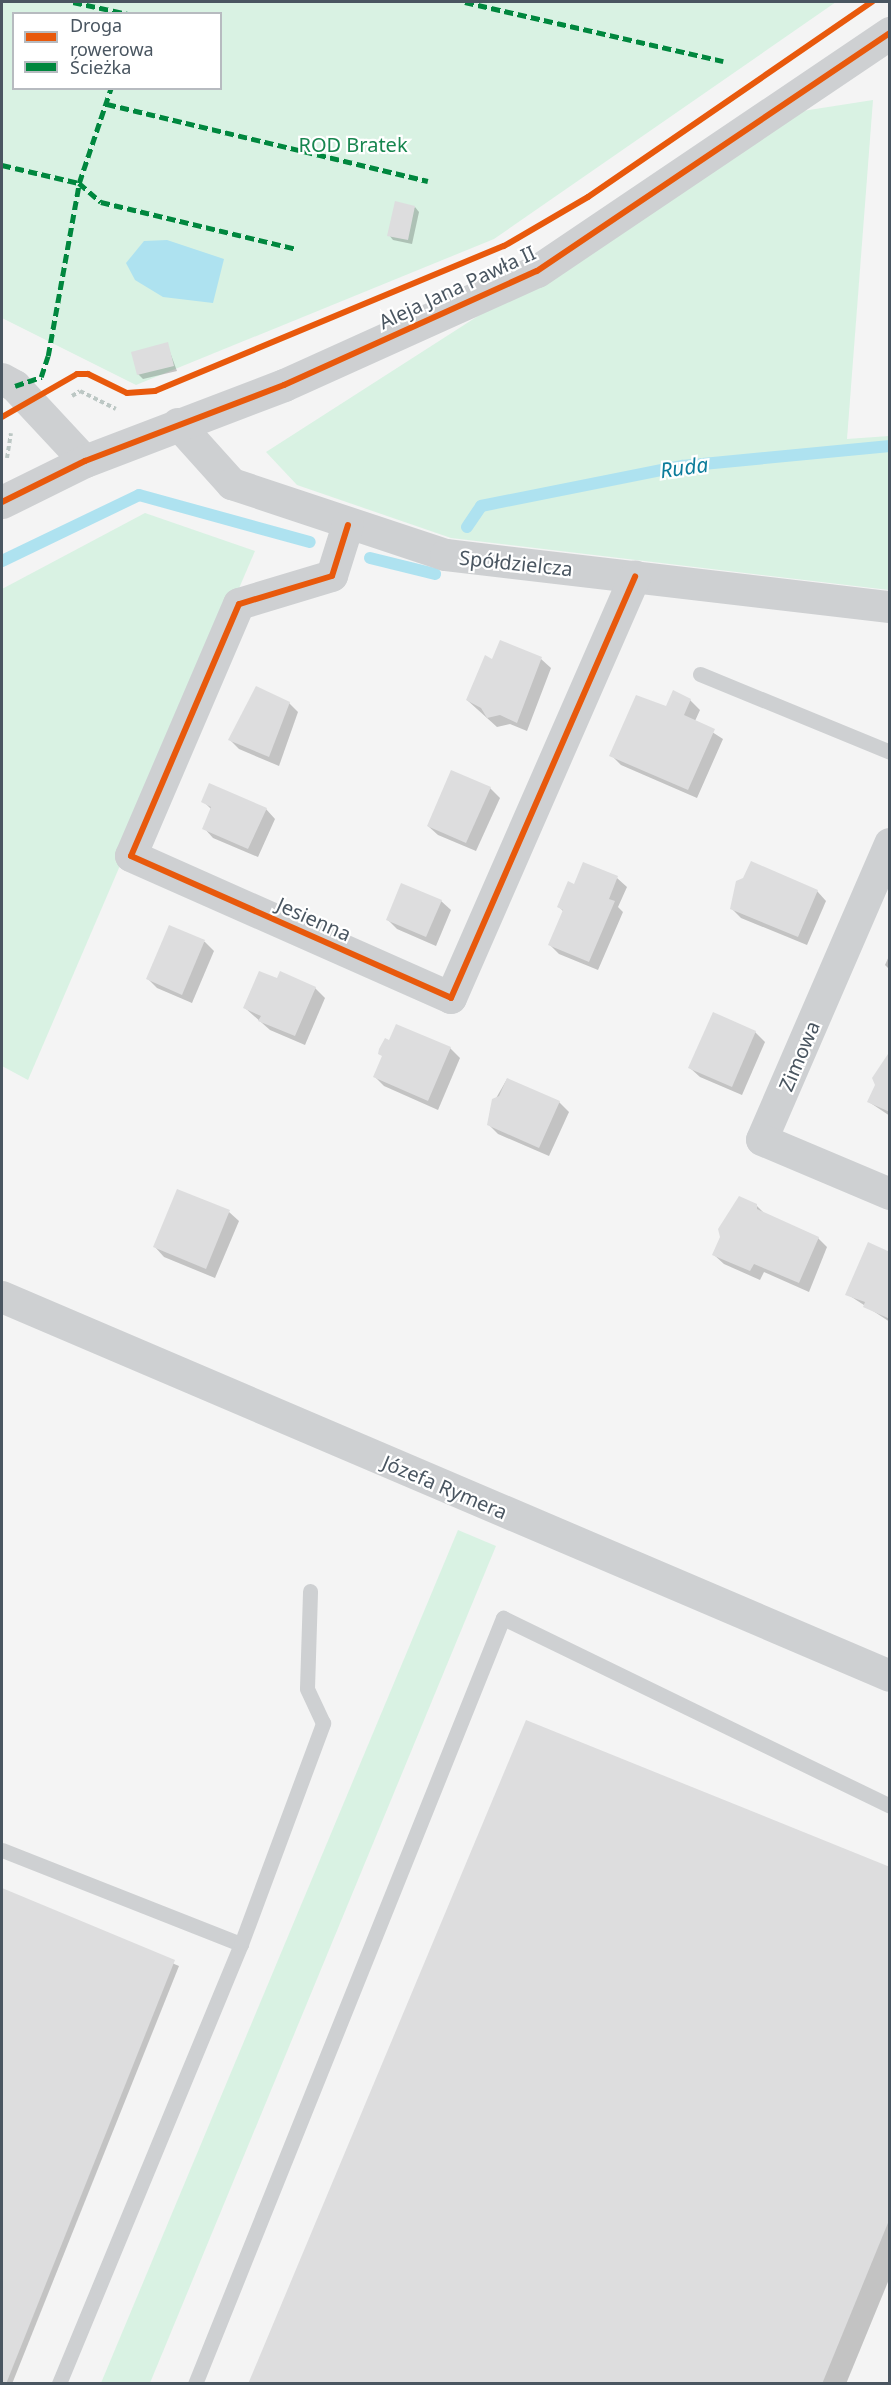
<!DOCTYPE html>
<meta charset="utf-8">
<style>
body{margin:0}
#map{position:relative;width:891px;height:2385px;overflow:hidden;background:#f4f4f4;font-family:"Noto Sans",sans-serif}
div>[style]{position:absolute}
[style*='--x']{left:calc(var(--x)*1px);top:calc(var(--y)*1px);width:calc(var(--w)*1px);rotate:calc(var(--a)*1deg)}
.green>*{inset:0;background:#d9f2e3}
.water>*{inset:0;background:#aee2f0}
.shadow>*{inset:0;background:#0003}
.stream>*{height:12px;margin:-6px;padding:0 6px;transform-origin:6px;border-radius:6px;background:#aee2f0}
.building>*{inset:0;background:#ddddde}
.path>*{height:4px;margin-top:-2px;transform-origin:0;background:repeating-linear-gradient(90deg,#bcc7c4 0 4.5px,transparent 0 7.5px)}
.service>*{height:15px;margin:-7.5px;padding:0 7.5px;transform-origin:7.5px;border-radius:7.5px;background:#ced0d2}
.minor>*{height:32px;margin:-16px;padding:0 16px;transform-origin:16px;border-radius:16px;background:#ced0d2}
.tertiary>*{height:33px;margin:-16.5px;padding:0 16.5px;transform-origin:16.5px;border-radius:16.5px;background:#ced0d2}
.quiet>*{height:4.5px;margin-top:-2.25px;transform-origin:0;background:repeating-linear-gradient(90deg,#00873e 0 9px,transparent 0 13.5px)}
.cycleway>*{height:6px;margin:-3px;padding:0 3px;transform-origin:3px;border-radius:3px;background:#e8590c}
span{translate:-50% -50%;white-space:nowrap;text-align:center;line-height:1.15;-webkit-text-stroke:4.5px #fff;paint-order:stroke}
.park-label{font-size:20px;color:#17864f}
.street-label{font-size:20px;color:#4a5661}
.water-label{font-size:21px;color:#0c7c9b;font-style:italic}
.frame{position:absolute;inset:0;border:3px solid #4a5661;pointer-events:none}
.legend{position:absolute;left:12px;top:12px;width:210px;height:78px;box-sizing:border-box;background:#fff;border:2px solid #b7bbc0;margin:0;padding:8px 10px;list-style:none;font-size:18px;color:#4a5661}
.legend li{display:flex;align-items:center;gap:12px;height:30px}
.legend b{width:30px;border:2px solid #b7bbc0}
</style>
<div id="map">
<div class="green">
<div style="clip-path:polygon(evenodd,2px 2px,836px 2px,494px 239px,136px 385px,2px 318px,2px 2px,14px 14px,220px 14px,220px 88px,14px 88px,14px 14px)"></div>
<div style="clip-path:polygon(873px 100px,847px 439px,889px 436px,889px 590px,451px 538px,297px 485px,266px 452px,796px 112px)"></div>
<div style="clip-path:polygon(145px 513px,255px 551px,28px 1080px,2px 1066px,2px 589px)"></div>
<div style="clip-path:polygon(458px 1530px,496px 1546px,150px 2383px,101px 2383px)"></div>
</div>
<div class="water">
<div style="clip-path:polygon(167px 240px,224px 259px,213px 303px,163px 297px,135px 280px,126px 263px,144px 241px)"></div>
</div>
<div class="shadow">
<div style="clip-path:polygon(415px 207px,419px 212px,412px 244px,393px 240px,389px 235px)"></div>
<div style="clip-path:polygon(167px 344px,177px 371px,143px 379px,138px 374px)"></div>
<div style="clip-path:polygon(541px 659px,551px 668px,527px 731px,510px 724px,497px 727px,467px 700px,493px 661px)"></div>
<div style="clip-path:polygon(690px 700px,700px 710px,695px 721px,723px 739px,697px 798px,621px 765px,611px 755px,666px 708px)"></div>
<div style="clip-path:polygon(289px 703px,298px 712px,279px 766px,239px 749px,230px 740px)"></div>
<div style="clip-path:polygon(490px 788px,500px 798px,476px 851px,438px 835px,428px 826px)"></div>
<div style="clip-path:polygon(203px 801px,266px 809px,275px 819px,258px 857px,213px 838px,204px 828px,212px 810px)"></div>
<div style="clip-path:polygon(584px 864px,617px 878px,627px 887px,618px 907px,623px 912px,598px 970px,559px 954px,550px 945px,564px 912px,559px 907px,575px 886px)"></div>
<div style="clip-path:polygon(817px 891px,826px 901px,807px 945px,741px 918px,732px 909px)"></div>
<div style="clip-path:polygon(441px 901px,451px 910px,436px 946px,397px 929px,387px 919px)"></div>
<div style="clip-path:polygon(170px 927px,205px 942px,214px 951px,192px 1003px,157px 988px,148px 979px)"></div>
<div style="clip-path:polygon(890px 954px,890px 970px,885px 965px)"></div>
<div style="clip-path:polygon(278px 980px,315px 988px,325px 998px,305px 1045px,270px 1030px,245px 1008px)"></div>
<div style="clip-path:polygon(755px 1032px,765px 1042px,742px 1095px,700px 1077px,690px 1068px)"></div>
<div style="clip-path:polygon(450px 1048px,460px 1058px,438px 1110px,384px 1086px,375px 1077px)"></div>
<div style="clip-path:polygon(890px 1054px,890px 1116px,869px 1102px)"></div>
<div style="clip-path:polygon(507px 1079px,559px 1102px,569px 1112px,549px 1156px,498px 1134px,488px 1124px,491px 1107px)"></div>
<div style="clip-path:polygon(756px 1205px,765px 1214px,818px 1238px,827px 1247px,809px 1292px,764px 1272px,760px 1280px,724px 1264px,714px 1255px)"></div>
<div style="clip-path:polygon(229px 1212px,239px 1221px,215px 1278px,164px 1257px,155px 1247px)"></div>
<div style="clip-path:polygon(890px 1253px,890px 1322px,847px 1294px)"></div>
<div style="clip-path:polygon(890px 1868px,890px 2277px,846px 2384px,250px 2384px)"></div>
<div style="clip-path:polygon(2px 1890px,179px 1966px,12px 2384px,2px 2384px)"></div>
</div>
<div class="stream">
<div style="--x:467;--y:527;--w:25;--a:-56"></div>
<div style="--x:481;--y:506;--w:205;--a:-11.3"></div>
<div style="--x:682;--y:466;--w:209;--a:-5.5"></div>
<div style="--x:370;--y:558;--w:67;--a:13.8"></div>
<div style="--x:2;--y:561;--w:152;--a:-25.7"></div>
<div style="--x:139;--y:495;--w:177;--a:15.4"></div>
</div>
<div class="building">
<div style="clip-path:polygon(395px 201px,415px 206px,408px 240px,387px 236px)"></div>
<div style="clip-path:polygon(168px 342px,174px 366px,137px 375px,131px 352px)"></div>
<div style="clip-path:polygon(500px 640px,542px 657px,517px 723px,500px 715px,487px 718px,481px 708px,466px 700px,485px 655px,492px 659px)"></div>
<div style="clip-path:polygon(256px 686px,290px 702px,269px 757px,228px 740px)"></div>
<div style="clip-path:polygon(673px 690px,691px 699px,684px 715px,715px 729px,688px 790px,609px 756px,636px 695px,666px 706px)"></div>
<div style="clip-path:polygon(451px 770px,491px 787px,466px 843px,427px 826px)"></div>
<div style="clip-path:polygon(209px 783px,267px 808px,248px 849px,202px 829px,211px 807px,201px 802px)"></div>
<div style="clip-path:polygon(751px 861px,818px 890px,798px 937px,730px 909px,736px 881px,743px 878px)"></div>
<div style="clip-path:polygon(583px 862px,618px 876px,609px 899px,615px 901px,589px 962px,548px 945px,563px 910px,557px 907px,568px 881px,574px 884px)"></div>
<div style="clip-path:polygon(401px 883px,442px 900px,426px 937px,386px 920px)"></div>
<div style="clip-path:polygon(169px 925px,205px 940px,182px 995px,146px 979px)"></div>
<div style="clip-path:polygon(259px 971px,277px 978px,280px 971px,316px 987px,295px 1036px,258px 1021px,261px 1016px,243px 1008px)"></div>
<div style="clip-path:polygon(713px 1012px,756px 1031px,732px 1087px,688px 1068px)"></div>
<div style="clip-path:polygon(396px 1024px,451px 1047px,428px 1101px,373px 1077px,382px 1056px,378px 1054px,379px 1049px,385px 1038px,389px 1040px)"></div>
<div style="clip-path:polygon(890px 1051px,890px 1112px,867px 1102px,875px 1085px,872px 1078px)"></div>
<div style="clip-path:polygon(507px 1078px,560px 1101px,539px 1148px,487px 1125px,492px 1099px,499px 1096px)"></div>
<div style="clip-path:polygon(177px 1189px,230px 1210px,206px 1269px,153px 1247px)"></div>
<div style="clip-path:polygon(739px 1196px,757px 1204px,757px 1209px,819px 1237px,799px 1283px,754px 1264px,750px 1271px,712px 1255px,720px 1237px,718px 1229px)"></div>
<div style="clip-path:polygon(868px 1242px,890px 1252px,890px 1319px,863px 1307px,865px 1302px,845px 1295px)"></div>
<div style="clip-path:polygon(526px 1720px,890px 1867px,890px 2218px,822px 2384px,248px 2384px)"></div>
<div style="clip-path:polygon(2px 1888px,175px 1960px,6px 2384px,2px 2384px)"></div>
</div>
<div class="path">
<div style="--x:72;--y:396;--w:9;--a:-32"></div>
<div style="--x:80;--y:391;--w:40;--a:26.6"></div>
<div style="--x:7;--y:458;--w:25;--a:-81"></div>
</div>
<div class="service">
<div style="--x:700;--y:674;--w:205;--a:22.3"></div>
<div style="--x:2;--y:1850;--w:257;--a:21.5"></div>
<div style="--x:241;--y:1944;--w:476;--a:112.5"></div>
<div style="--x:241;--y:1944;--w:236;--a:-69.6"></div>
<div style="--x:323;--y:1723;--w:38;--a:-115"></div>
<div style="--x:307;--y:1688;--w:97;--a:-88.2"></div>
<div style="--x:195;--y:2384;--w:826;--a:-68.1"></div>
<div style="--x:503;--y:1618;--w:430;--a:25.9"></div>
</div>
<div class="minor">
<div style="--x:2;--y:379;--w:15;--a:28"></div>
<div style="--x:15;--y:386;--w:103;--a:47"></div>
<div style="--x:178;--y:424;--w:81;--a:48"></div>
<div style="--x:232;--y:484;--w:225;--a:18.4"></div>
<div style="--x:446;--y:555;--w:447;--a:6.7"></div>
<div style="--x:348;--y:525;--w:53;--a:107.4"></div>
<div style="--x:332;--y:576;--w:97;--a:163.2"></div>
<div style="--x:239;--y:604;--w:274;--a:113.2"></div>
<div style="--x:131;--y:856;--w:350;--a:23.9"></div>
<div style="--x:451;--y:998;--w:460;--a:-66.4"></div>
<div style="--x:890;--y:844;--w:322;--a:113.4"></div>
<div style="--x:762;--y:1140;--w:139;--a:22.9"></div>
<div style="--x:2;--y:1297;--w:965;--a:23.11"></div>
</div>
<div class="tertiary">
<div style="--x:2;--y:502;--w:93;--a:-26.3"></div>
<div style="--x:85;--y:461;--w:213;--a:-20.9"></div>
<div style="--x:284;--y:385;--w:277;--a:-24.3"></div>
<div style="--x:537;--y:271;--w:426;--a:-34"></div>
</div>
<div class="quiet">
<div style="--x:73;--y:2;--w:56;--a:12.3"></div>
<div style="--x:465;--y:2;--w:265;--a:12.9"></div>
<div style="--x:107;--y:104;--w:330;--a:13.5"></div>
<div style="--x:2;--y:165;--w:79;--a:13.2"></div>
<div style="--x:79;--y:183;--w:29;--a:41"></div>
<div style="--x:101;--y:202;--w:202;--a:13.5"></div>
<div style="--x:15;--y:386;--w:28;--a:-19"></div>
<div style="--x:41;--y:377;--w:22;--a:-72"></div>
<div style="--x:48;--y:356;--w:176;--a:-79.8"></div>
<div style="--x:79;--y:183;--w:100;--a:-71.4"></div>
</div>
<div class="cycleway">
<div style="--x:2;--y:417;--w:86;--a:-29.8"></div>
<div style="--x:77;--y:374;--w:11;--a:0"></div>
<div style="--x:88;--y:374;--w:43;--a:26"></div>
<div style="--x:127;--y:393;--w:28;--a:-4"></div>
<div style="--x:155;--y:391;--w:378;--a:-22.6"></div>
<div style="--x:504;--y:246;--w:97;--a:-30.3"></div>
<div style="--x:588;--y:197;--w:345;--a:-34.5"></div>
<div style="--x:2;--y:502;--w:93;--a:-26.3"></div>
<div style="--x:85;--y:461;--w:213;--a:-20.9"></div>
<div style="--x:284;--y:385;--w:277;--a:-24.3"></div>
<div style="--x:537;--y:271;--w:426;--a:-34"></div>
<div style="--x:348;--y:525;--w:53;--a:107.4"></div>
<div style="--x:332;--y:576;--w:97;--a:163.2"></div>
<div style="--x:239;--y:604;--w:274;--a:113.2"></div>
<div style="--x:131;--y:856;--w:350;--a:23.9"></div>
<div style="--x:451;--y:998;--w:460;--a:-66.4"></div>
</div>
<div class="park-label">
<span style="left:353px;top:144px">ROD Bratek</span>
</div>
<div class="street-label">
<span style="left:457px;top:287px;rotate:-25deg">Aleja Jana Pawła II</span>
<span style="left:516px;top:563px;rotate:6deg">Spółdzielcza</span>
<span style="left:314px;top:919px;rotate:24deg">Jesienna</span>
<span style="left:799px;top:1056px;rotate:-67deg">Zimowa</span>
<span style="left:445px;top:1487px;rotate:23deg">Józefa Rymera</span>
</div>
<div class="water-label">
<span style="left:684px;top:467px;rotate:-8deg">Ruda</span>
</div>
<div class="frame"></div>
<ul class="legend">
<li><b style="height:8px;background:#e8590c"></b>Droga rowerowa</li>
<li><b style="height:8px;background:#00873e"></b>Ścieżka</li>
</ul>
</div>
